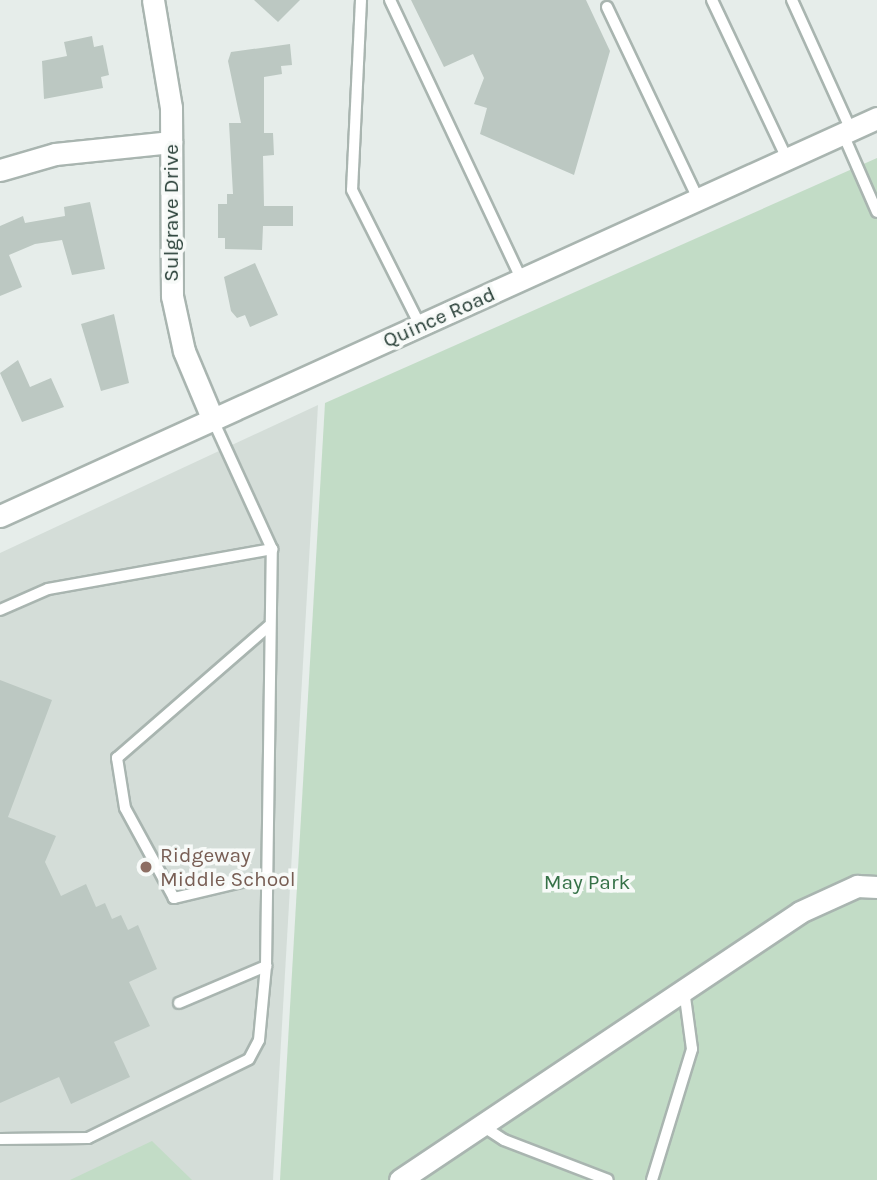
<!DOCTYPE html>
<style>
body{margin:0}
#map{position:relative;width:877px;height:1180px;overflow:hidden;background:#e6edea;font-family:Karla,sans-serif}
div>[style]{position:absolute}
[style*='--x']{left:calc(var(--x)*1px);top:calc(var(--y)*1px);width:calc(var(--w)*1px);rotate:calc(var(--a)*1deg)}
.built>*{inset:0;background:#d4ddd8}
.green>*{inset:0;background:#c2dcc6}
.building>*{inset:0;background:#bcc8c2}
.roads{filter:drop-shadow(2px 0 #a9b5b0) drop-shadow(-2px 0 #a9b5b0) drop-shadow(0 2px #a9b5b0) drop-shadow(0 -2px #a9b5b0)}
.lane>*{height:10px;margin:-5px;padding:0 5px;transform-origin:5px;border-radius:5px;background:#fff}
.street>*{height:21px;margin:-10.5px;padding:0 10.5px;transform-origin:10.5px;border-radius:10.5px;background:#fff}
.secondary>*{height:21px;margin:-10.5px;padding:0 10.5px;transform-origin:10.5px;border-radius:10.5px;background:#fff}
.dots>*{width:19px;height:19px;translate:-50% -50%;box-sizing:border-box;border:4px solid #f7faf8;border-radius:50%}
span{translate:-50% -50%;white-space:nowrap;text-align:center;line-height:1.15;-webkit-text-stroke:7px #f7faf8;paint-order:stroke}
.street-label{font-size:21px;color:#273e36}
.education-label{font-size:21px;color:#785e54}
.left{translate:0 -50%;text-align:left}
.park-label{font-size:21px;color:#357147}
</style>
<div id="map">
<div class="built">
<div style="clip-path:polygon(318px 405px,273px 1180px,0 1180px,0 553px)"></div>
</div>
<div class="green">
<div style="clip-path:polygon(877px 158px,877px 1180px,280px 1180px,325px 403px)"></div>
<div style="clip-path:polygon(152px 1141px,192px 1180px,70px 1180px)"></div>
</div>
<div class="building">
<div style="clip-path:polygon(254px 0,300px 0,278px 22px)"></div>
<div style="clip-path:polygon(411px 0,586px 0,610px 51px,574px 175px,480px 134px,487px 108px,474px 104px,484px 78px,473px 54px,444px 67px)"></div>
<div style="clip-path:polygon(92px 36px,94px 47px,103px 45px,109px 75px,101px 77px,103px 88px,44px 99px,42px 61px,67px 56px,64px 42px)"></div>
<div style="clip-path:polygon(290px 44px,292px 65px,281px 66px,282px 74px,264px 77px,264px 133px,273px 133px,274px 155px,263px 156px,264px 206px,293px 206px,293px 226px,263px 226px,262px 250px,225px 249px,225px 238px,218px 238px,218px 204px,227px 204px,227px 194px,233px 194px,229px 123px,241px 123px,228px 61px,231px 52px)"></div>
<div style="clip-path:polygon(90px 202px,105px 269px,72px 275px,62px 240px,35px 244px,9px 255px,22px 287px,0 296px,0 226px,23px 216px,25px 223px,65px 216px,64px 207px)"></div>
<div style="clip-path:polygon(255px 263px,278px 315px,250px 327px,245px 315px,237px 318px,231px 311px,224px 277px)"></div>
<div style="clip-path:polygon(114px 314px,129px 383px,101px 391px,81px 324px)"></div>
<div style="clip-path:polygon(18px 360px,30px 387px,51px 378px,64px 407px,22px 422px,0 373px)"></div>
<div style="clip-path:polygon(0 680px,52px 700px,8px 817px,56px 836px,45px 862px,61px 896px,86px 884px,96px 907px,105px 903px,112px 919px,121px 915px,128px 930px,138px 925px,157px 969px,129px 982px,150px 1026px,114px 1042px,130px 1077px,71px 1104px,59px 1077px,0 1103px)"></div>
</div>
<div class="roads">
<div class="lane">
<div style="--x:361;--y:0;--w:190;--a:92.7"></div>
<div style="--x:352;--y:190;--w:151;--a:63.3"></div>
<div style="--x:390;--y:0;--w:308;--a:64.8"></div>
<div style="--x:712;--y:0;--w:176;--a:64.7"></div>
<div style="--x:792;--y:0;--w:143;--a:65.6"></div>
<div style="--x:607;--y:7;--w:212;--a:64.6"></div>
<div style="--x:843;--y:134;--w:85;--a:66.4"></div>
<div style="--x:0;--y:610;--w:52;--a:-23.6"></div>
<div style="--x:48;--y:589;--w:228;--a:-10.1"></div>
<div style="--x:267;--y:876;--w:96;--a:166.7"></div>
<div style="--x:174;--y:898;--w:102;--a:-118.6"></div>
<div style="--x:125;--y:808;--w:51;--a:-99.1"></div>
<div style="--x:117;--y:758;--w:201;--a:-41"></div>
<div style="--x:179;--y:1003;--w:95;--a:-23"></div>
<div style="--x:481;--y:1125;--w:27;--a:33"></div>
<div style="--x:504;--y:1140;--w:111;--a:21"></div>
<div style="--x:0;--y:1139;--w:88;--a:-0.7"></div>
<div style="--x:88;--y:1138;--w:179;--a:-26.1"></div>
<div style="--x:249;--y:1059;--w:21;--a:-62"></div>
<div style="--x:259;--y:1040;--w:74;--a:-84.6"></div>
<div style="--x:266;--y:966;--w:417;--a:-89.2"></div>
<div style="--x:272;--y:549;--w:142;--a:-114.6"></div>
<div style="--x:652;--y:1180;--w:137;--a:-73"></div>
<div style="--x:692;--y:1049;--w:60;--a:-97.7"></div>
</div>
<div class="street">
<div style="--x:153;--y:0;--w:109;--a:80.5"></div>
<div style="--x:171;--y:107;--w:189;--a:89.7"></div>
<div style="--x:172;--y:296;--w:56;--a:77.7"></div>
<div style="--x:184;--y:351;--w:75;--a:67.2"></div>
<div style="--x:0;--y:170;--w:57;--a:-16.2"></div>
<div style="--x:55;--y:154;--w:117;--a:-5.9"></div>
<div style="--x:400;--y:1180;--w:481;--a:-33.8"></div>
<div style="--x:800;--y:912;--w:63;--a:-24.5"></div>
<div style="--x:857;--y:886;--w:20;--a:3"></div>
</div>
<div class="secondary">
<div style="--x:0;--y:516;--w:963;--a:-24.41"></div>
</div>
</div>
<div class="dots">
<div style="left:146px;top:867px;background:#8d6e63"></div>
</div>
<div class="street-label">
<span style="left:171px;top:213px;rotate:-90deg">Sulgrave Drive</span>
<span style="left:439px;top:317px;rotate:-24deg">Quince Road</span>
</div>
<div class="education-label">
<span class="left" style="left:160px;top:867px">Ridgeway<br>Middle School</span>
</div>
<div class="park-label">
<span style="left:587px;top:882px">May Park</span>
</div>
</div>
